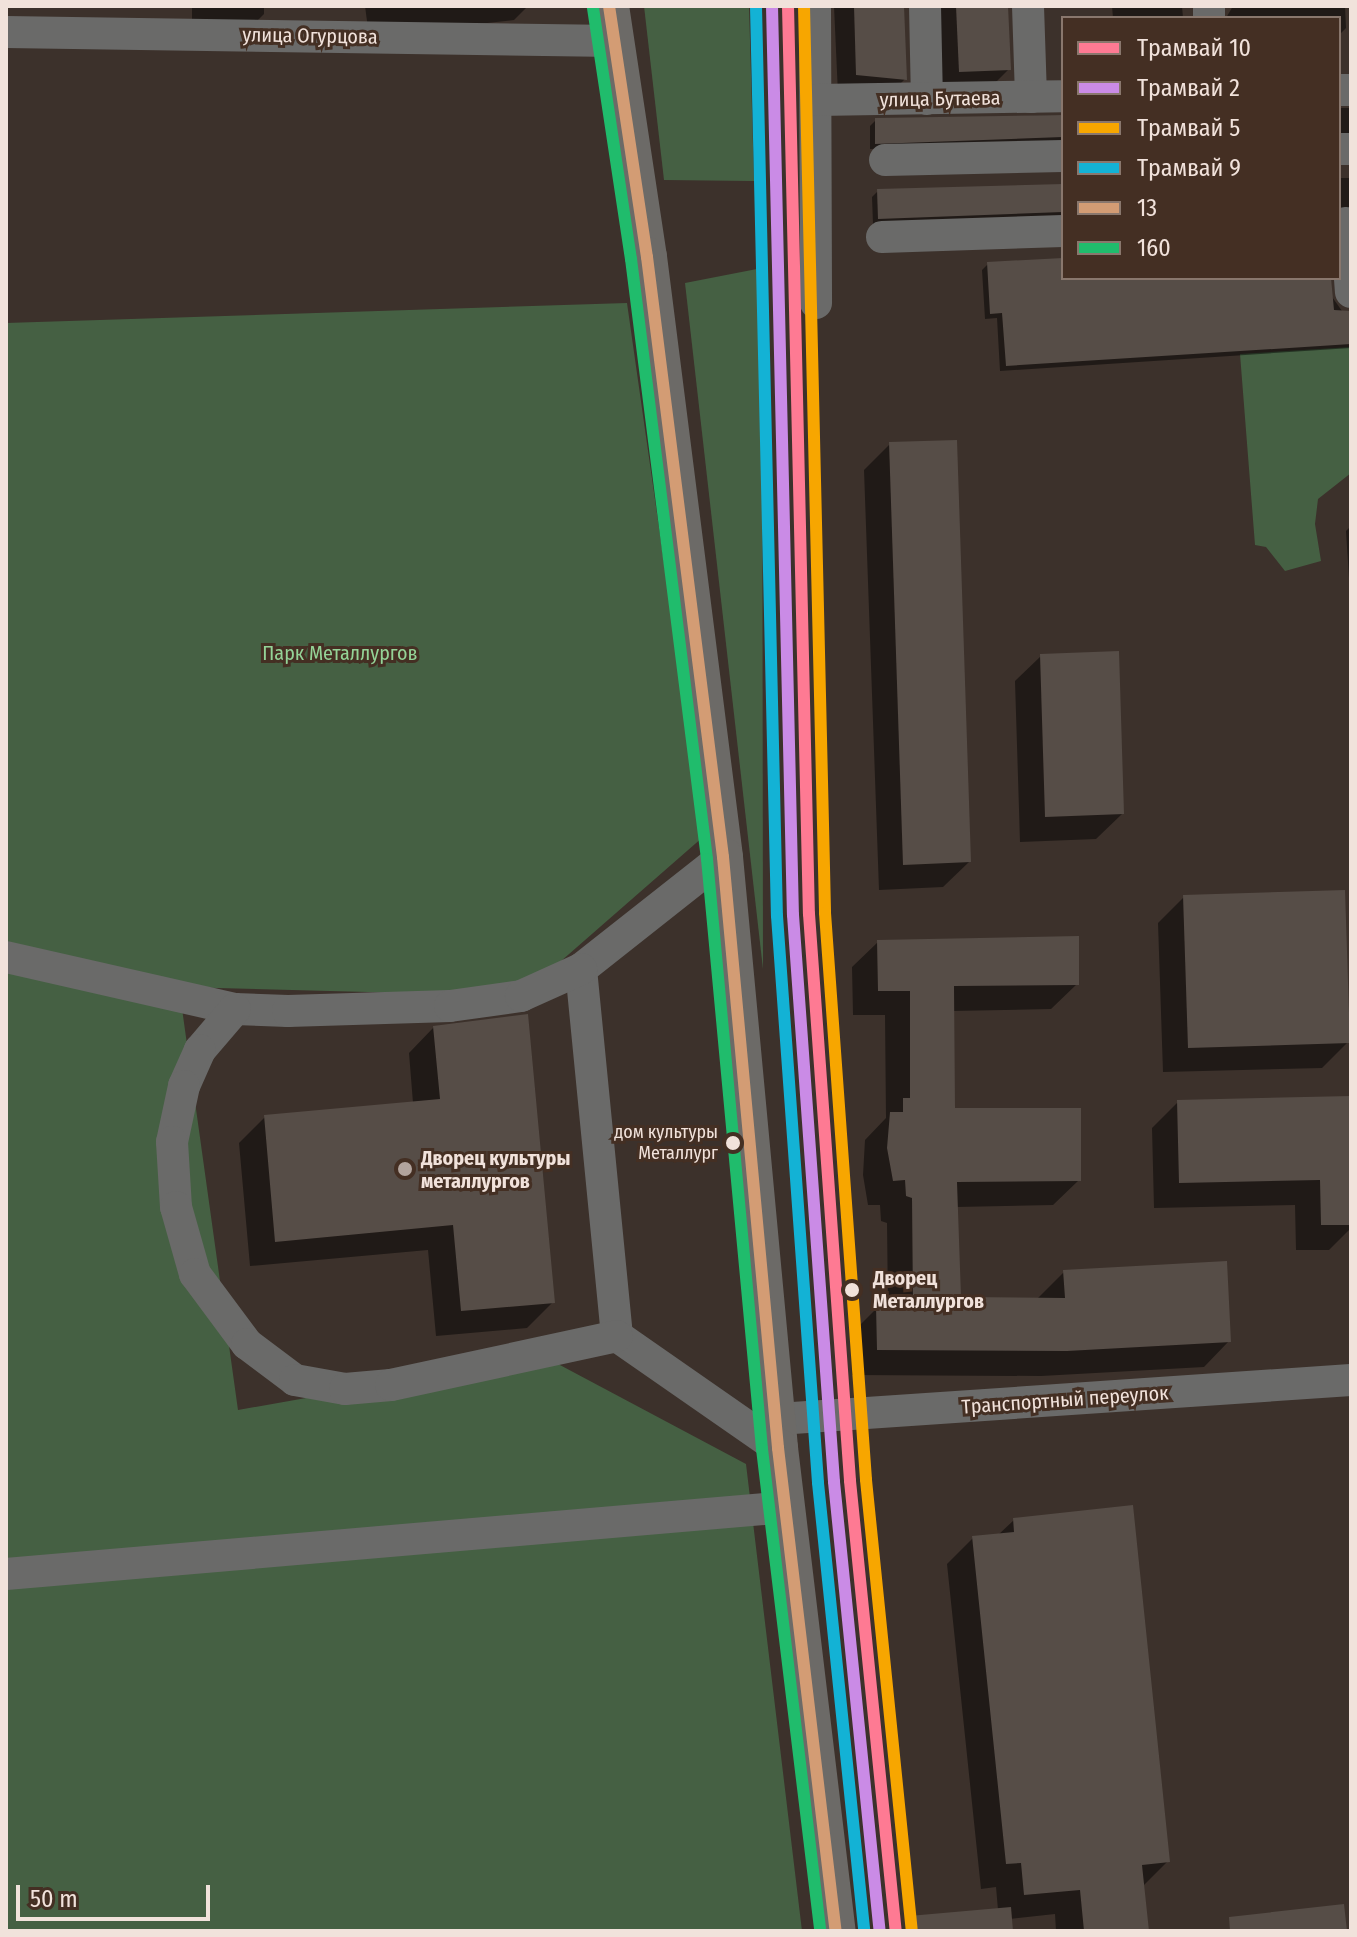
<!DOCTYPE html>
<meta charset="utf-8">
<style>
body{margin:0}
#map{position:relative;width:1357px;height:1937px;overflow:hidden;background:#3c312b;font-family:"Fira Sans Condensed",sans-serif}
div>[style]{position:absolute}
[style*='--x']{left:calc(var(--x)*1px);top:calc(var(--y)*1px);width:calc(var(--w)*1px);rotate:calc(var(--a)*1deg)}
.green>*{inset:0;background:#456043}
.shadow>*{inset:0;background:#0007}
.building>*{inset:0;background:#564d47}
.minor>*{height:32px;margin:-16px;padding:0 16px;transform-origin:16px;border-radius:16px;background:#6a6a69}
.major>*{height:40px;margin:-20px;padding:0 20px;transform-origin:20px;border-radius:20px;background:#6c6a67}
.bus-1>*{height:12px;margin:-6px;padding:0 6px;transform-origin:6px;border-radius:6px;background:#d39c74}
.bus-2>*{height:12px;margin:-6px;padding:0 6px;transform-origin:6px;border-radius:6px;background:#20bc6c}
.tram-1>*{height:12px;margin:-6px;padding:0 6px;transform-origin:6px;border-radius:6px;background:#fe7a93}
.tram-2>*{height:12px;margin:-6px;padding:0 6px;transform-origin:6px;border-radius:6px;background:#ca8be6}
.tram-3>*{height:12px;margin:-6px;padding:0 6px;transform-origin:6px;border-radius:6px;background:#f7a600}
.tram-4>*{height:12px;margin:-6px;padding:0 6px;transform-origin:6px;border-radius:6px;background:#13b2d5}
.dots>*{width:22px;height:22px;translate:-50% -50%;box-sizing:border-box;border:4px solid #442f23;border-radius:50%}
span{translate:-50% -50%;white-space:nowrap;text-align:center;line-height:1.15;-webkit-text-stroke:6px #442f23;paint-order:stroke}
.bus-label{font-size:18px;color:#f1e2db}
.right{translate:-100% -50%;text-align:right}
.street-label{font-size:20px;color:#f1e2db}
.park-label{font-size:20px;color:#94d397}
.poi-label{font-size:20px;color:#f1e2db;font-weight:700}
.left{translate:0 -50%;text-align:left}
.stop-label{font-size:20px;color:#f1e2db;font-weight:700}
.frame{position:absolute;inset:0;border:8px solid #f1e2db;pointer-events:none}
.legend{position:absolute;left:1061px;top:16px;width:280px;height:264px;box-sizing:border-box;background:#442f23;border:2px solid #89776d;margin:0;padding:10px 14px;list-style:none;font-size:24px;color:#f1e2db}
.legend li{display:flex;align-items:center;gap:16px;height:40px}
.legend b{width:40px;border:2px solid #89776d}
.scale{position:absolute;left:16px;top:1885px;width:194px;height:36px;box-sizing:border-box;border:4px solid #f1e2db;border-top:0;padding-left:10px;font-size:24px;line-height:28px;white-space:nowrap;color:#f1e2db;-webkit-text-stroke:6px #442f23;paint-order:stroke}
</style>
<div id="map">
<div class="green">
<div style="clip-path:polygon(644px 6px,749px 6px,754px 181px,664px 180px)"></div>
<div style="clip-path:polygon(762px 268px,763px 969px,685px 283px)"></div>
<div style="clip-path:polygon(627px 303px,703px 837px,521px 996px,179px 987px,238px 1410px,543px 1356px,746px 1464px,802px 1931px,6px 1931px,6px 323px)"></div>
<div style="clip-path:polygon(1351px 347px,1351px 473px,1318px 499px,1315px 524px,1321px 561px,1285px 571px,1266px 547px,1255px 545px,1240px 354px)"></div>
</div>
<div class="shadow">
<div style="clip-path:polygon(192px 6px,264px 6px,264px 14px,238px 40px,192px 40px)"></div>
<div style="clip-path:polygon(365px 6px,528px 6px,514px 20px,369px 36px)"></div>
<div style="clip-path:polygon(834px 6px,902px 6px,905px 79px,886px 98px,838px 94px)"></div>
<div style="clip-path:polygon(937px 6px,1006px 6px,1009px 69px,990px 88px,940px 90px)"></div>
<div style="clip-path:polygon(1112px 6px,1182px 6px,1183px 18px,1113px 18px)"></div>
<div style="clip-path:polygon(1233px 6px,1345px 6px,1346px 28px,1339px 35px,1339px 18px,1226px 18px)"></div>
<div style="clip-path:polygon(1339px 108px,1351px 108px,1351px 137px,1339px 136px)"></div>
<div style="clip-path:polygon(1063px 115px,1063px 145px,870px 149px,870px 126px,876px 120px)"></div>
<div style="clip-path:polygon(1339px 178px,1351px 178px,1351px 215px,1339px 209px)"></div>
<div style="clip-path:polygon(1063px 186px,1063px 221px,873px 224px,872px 197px,878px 191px)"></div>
<div style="clip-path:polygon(1063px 260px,1063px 278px,1329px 278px,1330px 294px,1342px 311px,1351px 311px,1351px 348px,1000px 371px,997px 318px,985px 319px,982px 270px,988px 264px)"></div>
<div style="clip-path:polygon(890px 444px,969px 862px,943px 887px,879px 890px,864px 470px)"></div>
<div style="clip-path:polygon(1351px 526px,1351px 577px,1349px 578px,1346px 531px)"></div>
<div style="clip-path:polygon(1041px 656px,1122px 814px,1096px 839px,1020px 842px,1015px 681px)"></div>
<div style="clip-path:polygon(1184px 897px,1348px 1042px,1322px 1068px,1163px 1072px,1158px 923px)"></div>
<div style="clip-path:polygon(878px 942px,1077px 984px,1051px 1009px,952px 1011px,954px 1110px,1079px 1180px,1053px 1205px,956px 1207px,959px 1299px,1038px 1298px,1064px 1272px,1229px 1341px,1204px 1367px,1041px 1376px,852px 1375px,851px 1334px,877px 1308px,888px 1307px,887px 1223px,881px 1221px,880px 1205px,868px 1205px,863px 1175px,865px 1140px,886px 1118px,885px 1015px,853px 1015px,852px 967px)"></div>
<div style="clip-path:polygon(434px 1027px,553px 1302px,527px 1328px,436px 1336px,428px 1250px,250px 1266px,239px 1143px,265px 1117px,413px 1103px,409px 1053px)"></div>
<div style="clip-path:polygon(1351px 1098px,1351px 1228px,1329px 1250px,1296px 1250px,1295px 1205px,1154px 1208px,1152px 1128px,1178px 1102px)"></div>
<div style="clip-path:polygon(1014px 1520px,1168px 1861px,1142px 1887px,1147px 1931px,1056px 1931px,1055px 1914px,1010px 1919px,1011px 1931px,922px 1931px,998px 1910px,996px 1887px,981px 1889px,947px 1564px,973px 1538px,998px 1535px)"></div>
</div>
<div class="building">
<div style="clip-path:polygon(854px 6px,904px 6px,907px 80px,856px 75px)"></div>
<div style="clip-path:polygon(956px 6px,1008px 6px,1011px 70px,959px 72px)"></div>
<div style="clip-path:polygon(1063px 115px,1063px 137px,875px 144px,875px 118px)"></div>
<div style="clip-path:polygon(1063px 184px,1063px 212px,878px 219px,877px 189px)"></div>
<div style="clip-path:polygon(1063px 258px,1063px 278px,1331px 278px,1334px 310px,1351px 311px,1351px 344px,1006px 366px,1002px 313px,990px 314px,987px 262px)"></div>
<div style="clip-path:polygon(957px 440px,971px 862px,903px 865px,889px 442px)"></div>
<div style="clip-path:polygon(1119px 651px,1124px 814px,1045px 817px,1040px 654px)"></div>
<div style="clip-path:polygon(1345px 890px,1350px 1043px,1188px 1048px,1183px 895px)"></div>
<div style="clip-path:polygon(1079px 936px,1079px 985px,954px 986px,955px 1108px,1081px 1108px,1081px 1181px,957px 1182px,961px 1297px,1065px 1298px,1063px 1270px,1227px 1261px,1231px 1342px,1067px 1351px,877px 1350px,876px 1306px,913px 1304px,912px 1198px,906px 1196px,905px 1180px,893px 1181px,887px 1148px,890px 1112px,903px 1112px,903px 1098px,910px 1098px,910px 991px,878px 991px,877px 940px)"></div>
<div style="clip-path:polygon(528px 1014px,555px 1303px,461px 1311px,453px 1225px,275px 1242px,264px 1115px,440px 1099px,433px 1026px)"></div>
<div style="clip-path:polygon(1351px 1096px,1351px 1225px,1321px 1225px,1320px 1180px,1179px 1183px,1177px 1100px)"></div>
<div style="clip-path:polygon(1133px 1505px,1170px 1862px,1142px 1865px,1149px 1931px,1084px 1931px,1080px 1890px,1024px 1895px,1021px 1863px,1006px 1864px,972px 1536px,1014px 1532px,1013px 1518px)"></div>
<div style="clip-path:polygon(1344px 1904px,1347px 1931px,1230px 1931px,1229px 1917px)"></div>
<div style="clip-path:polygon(1011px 1907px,1013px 1931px,910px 1931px,909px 1916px)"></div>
</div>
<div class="minor">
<div style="--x:815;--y:6;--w:297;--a:89.8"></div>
<div style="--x:925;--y:6;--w:93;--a:88.8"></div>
<div style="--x:1028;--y:6;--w:91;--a:88.1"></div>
<div style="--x:1209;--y:6;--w:12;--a:90"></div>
<div style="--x:6;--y:32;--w:609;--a:0.85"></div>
<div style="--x:1339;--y:90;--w:12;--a:0"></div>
<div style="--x:817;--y:100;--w:246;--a:-0.9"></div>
<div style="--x:1339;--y:149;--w:12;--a:0"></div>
<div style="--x:885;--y:160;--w:178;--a:-1.3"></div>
<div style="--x:1346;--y:223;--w:69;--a:85.9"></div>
<div style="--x:882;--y:237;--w:181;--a:-1.9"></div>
<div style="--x:723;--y:857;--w:181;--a:141.7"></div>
<div style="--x:581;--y:969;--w:369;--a:84.4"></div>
<div style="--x:617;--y:1336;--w:196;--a:34.8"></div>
<div style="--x:6;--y:957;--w:235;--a:12.8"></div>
<div style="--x:235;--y:1009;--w:53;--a:2.2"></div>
<div style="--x:288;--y:1011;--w:162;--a:-1.8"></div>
<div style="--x:450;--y:1006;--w:72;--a:-8"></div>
<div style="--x:521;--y:996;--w:66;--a:-24.2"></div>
<div style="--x:235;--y:1009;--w:54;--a:130.5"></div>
<div style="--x:200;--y:1050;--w:39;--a:114"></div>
<div style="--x:184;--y:1086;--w:57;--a:102.1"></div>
<div style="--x:172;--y:1142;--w:65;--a:86.5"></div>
<div style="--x:176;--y:1207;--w:70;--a:74.2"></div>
<div style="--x:195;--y:1274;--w:87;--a:53.4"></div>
<div style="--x:247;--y:1344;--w:60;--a:36.9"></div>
<div style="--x:295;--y:1380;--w:51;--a:10.2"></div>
<div style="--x:345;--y:1389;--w:46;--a:-5"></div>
<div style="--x:391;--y:1385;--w:231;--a:-12.2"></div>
<div style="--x:778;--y:1419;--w:574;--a:-3.89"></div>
<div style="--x:6;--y:1574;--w:784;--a:-4.9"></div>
</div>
<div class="major">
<div style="--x:609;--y:6;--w:254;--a:81.4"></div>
<div style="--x:647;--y:257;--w:605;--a:82.78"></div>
<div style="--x:723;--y:857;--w:594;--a:84.68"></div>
<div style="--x:778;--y:1448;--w:486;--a:83.2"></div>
</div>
<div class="bus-1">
<div style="--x:609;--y:6;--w:254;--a:81.4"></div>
<div style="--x:647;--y:257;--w:605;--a:82.78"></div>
<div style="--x:723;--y:857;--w:594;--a:84.68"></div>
<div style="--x:778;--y:1448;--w:486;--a:83.2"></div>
</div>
<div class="bus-2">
<div style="--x:593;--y:8;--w:254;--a:81.4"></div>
<div style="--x:631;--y:259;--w:605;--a:82.78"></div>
<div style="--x:707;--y:859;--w:593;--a:84.67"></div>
<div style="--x:762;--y:1449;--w:485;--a:83.1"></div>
</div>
<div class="tram-1">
<div style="--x:788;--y:6;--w:908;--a:88.68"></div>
<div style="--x:809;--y:914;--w:568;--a:85.86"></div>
<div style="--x:850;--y:1481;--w:452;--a:84.2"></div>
</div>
<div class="tram-2">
<div style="--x:772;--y:6;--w:909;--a:88.68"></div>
<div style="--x:793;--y:915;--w:568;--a:85.86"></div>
<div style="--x:834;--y:1482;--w:451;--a:84.2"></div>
</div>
<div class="tram-3">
<div style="--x:804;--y:6;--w:907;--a:88.67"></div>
<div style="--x:825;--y:913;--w:568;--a:85.86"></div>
<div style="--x:866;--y:1480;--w:451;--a:84.2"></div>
</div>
<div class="tram-4">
<div style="--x:756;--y:7;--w:909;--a:88.68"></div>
<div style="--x:777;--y:916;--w:568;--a:85.86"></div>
<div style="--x:818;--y:1483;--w:450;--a:84.1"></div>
</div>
<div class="dots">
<div style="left:733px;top:1143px;background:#f1e2db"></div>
<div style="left:405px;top:1169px;background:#b2a49d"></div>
<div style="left:852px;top:1290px;background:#f1e2db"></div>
</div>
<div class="bus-label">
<span class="right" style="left:718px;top:1143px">дом культуры<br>Металлург</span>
</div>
<div class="street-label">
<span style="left:310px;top:36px;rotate:1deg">улица Огурцова</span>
<span style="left:940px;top:99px;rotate:-1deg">улица Бутаева</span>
<span style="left:1065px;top:1400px;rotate:-4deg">Транспортный переулок</span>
</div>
<div class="park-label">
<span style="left:340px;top:653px">Парк Металлургов</span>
</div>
<div class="poi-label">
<span class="left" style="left:421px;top:1170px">Дворец культуры<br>металлургов</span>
</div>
<div class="stop-label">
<span class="left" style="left:873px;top:1290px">Дворец<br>Металлургов</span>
</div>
<div class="frame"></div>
<ul class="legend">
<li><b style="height:10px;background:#fe7a93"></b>Трамвай 10</li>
<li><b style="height:10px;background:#ca8be6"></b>Трамвай 2</li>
<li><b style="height:10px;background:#f7a600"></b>Трамвай 5</li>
<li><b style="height:10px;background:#13b2d5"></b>Трамвай 9</li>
<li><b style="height:10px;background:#d39c74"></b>13</li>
<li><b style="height:10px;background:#20bc6c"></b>160</li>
</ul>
<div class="scale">50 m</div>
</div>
